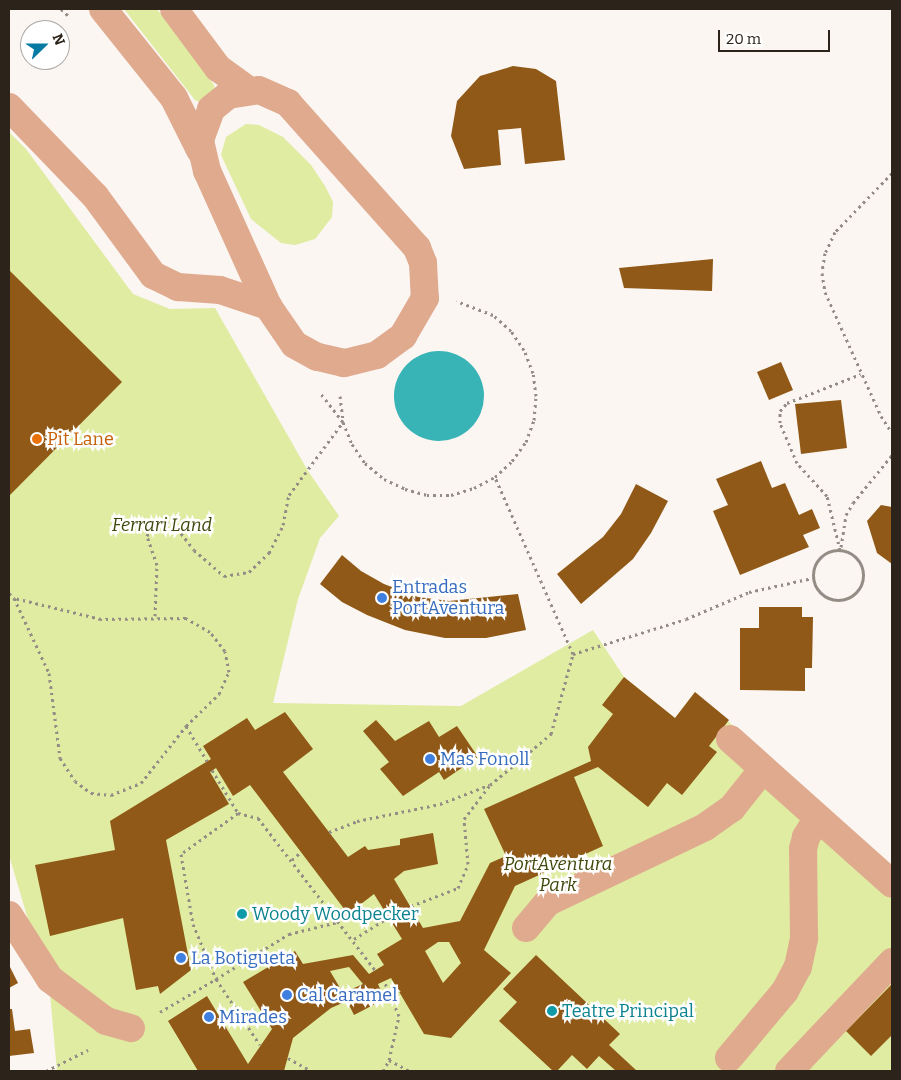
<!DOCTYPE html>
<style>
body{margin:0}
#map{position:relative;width:901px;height:1080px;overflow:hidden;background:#fbf6f1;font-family:Bitter,serif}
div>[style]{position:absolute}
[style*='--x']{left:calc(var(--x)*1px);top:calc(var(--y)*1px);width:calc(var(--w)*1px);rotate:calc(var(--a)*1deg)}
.green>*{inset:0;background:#dfeca1}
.water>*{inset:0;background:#38b3b6}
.round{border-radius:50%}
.building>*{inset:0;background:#905917}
.path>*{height:3px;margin-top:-1.5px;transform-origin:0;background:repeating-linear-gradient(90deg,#948d86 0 2.5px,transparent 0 6.5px)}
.path>.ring{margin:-1.5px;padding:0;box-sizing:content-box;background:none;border:3px solid #948d86;border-radius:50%}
.minor>*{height:28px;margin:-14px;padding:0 14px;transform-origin:14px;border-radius:14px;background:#e0aa8f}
.dots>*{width:14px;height:14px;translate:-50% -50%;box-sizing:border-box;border:2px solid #fff;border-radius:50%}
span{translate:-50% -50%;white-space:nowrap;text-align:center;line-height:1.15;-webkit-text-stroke:5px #fff;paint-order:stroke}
.food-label{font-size:18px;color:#c56008}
.left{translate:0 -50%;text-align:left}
.park-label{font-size:18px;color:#40470a;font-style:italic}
.shop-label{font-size:18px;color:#366cbe}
.culture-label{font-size:18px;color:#0d838f}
.frame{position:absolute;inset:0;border:10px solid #2c231a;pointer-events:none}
.north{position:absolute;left:20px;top:20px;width:50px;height:50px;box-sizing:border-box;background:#fff;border:1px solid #aba7a3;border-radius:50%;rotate:68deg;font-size:14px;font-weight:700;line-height:20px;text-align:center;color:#2c231a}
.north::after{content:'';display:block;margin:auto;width:18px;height:22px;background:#077aa3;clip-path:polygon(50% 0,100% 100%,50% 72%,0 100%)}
.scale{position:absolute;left:718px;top:30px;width:112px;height:22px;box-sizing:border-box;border:2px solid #2c231a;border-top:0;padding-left:6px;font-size:15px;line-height:18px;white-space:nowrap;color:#2c231a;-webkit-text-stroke:4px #fff;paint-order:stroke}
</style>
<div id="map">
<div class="green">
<div style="clip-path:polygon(124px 9px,157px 9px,214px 85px,215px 90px,202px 103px,195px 100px)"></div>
<div style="clip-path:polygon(246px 124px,259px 125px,283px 137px,311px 165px,325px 186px,333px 202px,332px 217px,315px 239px,295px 245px,281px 243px,251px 219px,221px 155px,226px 137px)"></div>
<div style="clip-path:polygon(9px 132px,26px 149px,133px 294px,170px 309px,215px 308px,308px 471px,339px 516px,320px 538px,298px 599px,273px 703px,461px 706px,593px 630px,624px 677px,675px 718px,695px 692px,892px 866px,892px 1071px,57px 1071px,50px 994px,9px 855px)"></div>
</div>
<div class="water">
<div class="round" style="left:394px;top:351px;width:90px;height:90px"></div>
</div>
<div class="building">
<div style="clip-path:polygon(513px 66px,536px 69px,556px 81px,565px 160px,525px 164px,521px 128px,498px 130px,501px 165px,464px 169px,451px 136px,457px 101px,480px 76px)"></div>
<div style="clip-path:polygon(713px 259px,712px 291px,624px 288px,619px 268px)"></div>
<div style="clip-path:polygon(9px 270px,122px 382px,9px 496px)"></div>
<div style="clip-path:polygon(781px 362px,793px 390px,769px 400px,757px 372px)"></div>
<div style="clip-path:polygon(841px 400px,847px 448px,801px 454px,795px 404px)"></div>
<div style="clip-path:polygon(761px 461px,772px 488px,785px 483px,799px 515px,812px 509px,820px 528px,803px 535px,809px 547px,740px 575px,713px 511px,728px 505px,716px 479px)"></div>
<div style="clip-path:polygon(636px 484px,668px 501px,651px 533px,633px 559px,581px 604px,557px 574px,603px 537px,621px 514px)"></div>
<div style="clip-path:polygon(881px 505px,892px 507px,892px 564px,877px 553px,867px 521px)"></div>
<div style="clip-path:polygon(342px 555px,361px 571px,384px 584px,418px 597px,449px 601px,518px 594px,526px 630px,486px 638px,445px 638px,405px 630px,367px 615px,342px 602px,320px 584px)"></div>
<div style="clip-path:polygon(759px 607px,802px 607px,802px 617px,813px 617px,812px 668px,805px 668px,805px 691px,740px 690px,740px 628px,759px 628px)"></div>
<div style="clip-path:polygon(evenodd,624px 677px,675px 718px,695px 692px,729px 720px,709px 746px,717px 752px,682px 795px,667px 783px,648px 807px,598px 767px,574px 777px,603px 846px,515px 886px,484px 950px,511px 973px,451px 1038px,424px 1034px,391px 978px,378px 984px,382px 993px,379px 1002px,354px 1015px,347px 1001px,331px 1008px,293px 1038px,284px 1071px,198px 1071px,168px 1021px,207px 996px,248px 1064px,272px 1029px,243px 982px,295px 951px,303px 964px,353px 955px,369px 974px,384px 965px,377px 954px,402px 939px,374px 894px,348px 914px,250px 785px,233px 796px,216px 768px,210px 772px,229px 804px,166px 840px,191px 970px,160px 994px,158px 986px,136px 990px,123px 918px,50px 936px,35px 865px,115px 850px,110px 821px,211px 759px,203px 746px,247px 718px,255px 730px,285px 712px,313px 749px,283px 772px,348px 857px,365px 846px,368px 850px,400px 845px,400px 839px,433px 833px,438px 864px,404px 871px,394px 879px,423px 928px,460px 921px,490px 863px,506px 856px,484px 809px,591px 761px,588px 747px,613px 714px,602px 705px,624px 677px,438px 942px,449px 942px,461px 963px,443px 983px,425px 951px,438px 942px,624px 677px,349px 967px,363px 984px,343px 993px,330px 971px,349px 967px)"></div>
<div style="clip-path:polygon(376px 720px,395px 741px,429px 721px,439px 737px,457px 726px,478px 757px,444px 780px,439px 772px,403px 796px,380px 769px,389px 762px,363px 731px)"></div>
<div style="clip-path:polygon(536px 955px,620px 1034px,609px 1045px,637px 1071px,616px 1071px,599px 1056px,587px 1069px,572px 1055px,557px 1071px,553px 1071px,499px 1021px,517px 1002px,503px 989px)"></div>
<div style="clip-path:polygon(9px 965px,18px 983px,9px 988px)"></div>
<div style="clip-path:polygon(892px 984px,892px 1035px,871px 1056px,846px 1031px)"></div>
<div style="clip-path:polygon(9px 1009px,12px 1009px,15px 1031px,30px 1029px,34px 1053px,9px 1056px)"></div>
</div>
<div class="path">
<div style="--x:61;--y:9;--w:12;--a:42"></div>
<div style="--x:892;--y:173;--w:82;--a:134"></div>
<div style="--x:835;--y:232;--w:23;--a:115"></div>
<div style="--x:825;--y:253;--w:20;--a:99"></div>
<div style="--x:822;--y:273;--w:19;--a:81"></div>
<div style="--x:825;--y:292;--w:136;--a:65.7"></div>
<div style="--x:881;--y:416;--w:20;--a:57"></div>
<div style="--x:340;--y:396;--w:26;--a:83"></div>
<div style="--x:343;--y:422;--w:24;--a:68"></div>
<div style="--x:352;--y:444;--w:23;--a:56"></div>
<div style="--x:365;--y:463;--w:25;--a:40"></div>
<div style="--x:384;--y:479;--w:23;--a:25"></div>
<div style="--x:405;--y:489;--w:23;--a:15"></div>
<div style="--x:427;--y:495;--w:24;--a:0"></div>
<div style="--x:451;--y:495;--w:24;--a:-17"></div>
<div style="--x:474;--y:488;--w:24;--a:-28"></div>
<div style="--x:495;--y:477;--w:23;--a:-43"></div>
<div style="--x:512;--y:461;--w:24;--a:-54"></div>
<div style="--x:526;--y:442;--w:23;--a:-70"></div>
<div style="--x:534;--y:420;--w:24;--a:-85"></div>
<div style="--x:536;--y:396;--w:23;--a:-97"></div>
<div style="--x:533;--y:373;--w:25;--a:-111"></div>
<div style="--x:524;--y:350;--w:23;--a:-124"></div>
<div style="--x:511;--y:331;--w:24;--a:-138"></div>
<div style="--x:493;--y:315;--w:39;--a:-159"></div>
<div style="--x:841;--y:547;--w:32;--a:-81"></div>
<div style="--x:846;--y:515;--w:14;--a:-60"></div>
<div style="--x:853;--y:503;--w:62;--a:-50.9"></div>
<div class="ring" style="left:813px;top:550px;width:47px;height:47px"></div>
<div style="--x:840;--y:550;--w:56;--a:-103.5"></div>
<div style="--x:827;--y:496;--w:45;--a:-132.3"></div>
<div style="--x:797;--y:463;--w:43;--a:-113"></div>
<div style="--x:780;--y:423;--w:12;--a:-90"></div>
<div style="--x:780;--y:411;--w:11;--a:-49"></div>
<div style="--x:787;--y:403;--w:79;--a:-21.4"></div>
<div style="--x:9;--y:593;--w:7;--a:45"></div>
<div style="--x:14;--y:598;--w:83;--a:65"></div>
<div style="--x:49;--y:673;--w:86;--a:82.6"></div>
<div style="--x:60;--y:758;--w:27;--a:57"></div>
<div style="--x:75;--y:781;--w:20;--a:37"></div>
<div style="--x:91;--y:793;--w:20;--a:6"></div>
<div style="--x:111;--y:795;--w:32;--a:-22"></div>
<div style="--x:141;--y:783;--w:73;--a:-51.7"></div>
<div style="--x:186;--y:726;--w:46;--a:-44.1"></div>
<div style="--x:219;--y:694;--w:24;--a:-66"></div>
<div style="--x:229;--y:672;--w:21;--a:-101"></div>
<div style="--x:225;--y:651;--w:24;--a:-128"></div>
<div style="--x:210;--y:632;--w:28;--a:-150"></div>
<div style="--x:186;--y:618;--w:85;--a:179.3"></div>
<div style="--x:101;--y:619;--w:89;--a:-166.4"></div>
<div style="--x:155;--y:616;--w:51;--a:-87.8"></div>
<div style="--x:157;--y:565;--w:31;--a:-109"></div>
<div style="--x:147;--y:536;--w:18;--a:-68"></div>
<div style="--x:154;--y:519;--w:19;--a:12"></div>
<div style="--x:173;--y:523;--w:34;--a:52"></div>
<div style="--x:194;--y:550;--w:40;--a:41"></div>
<div style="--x:224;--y:576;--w:25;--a:-9"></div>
<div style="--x:249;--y:572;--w:28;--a:-44"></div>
<div style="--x:269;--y:553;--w:31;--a:-63"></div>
<div style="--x:283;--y:525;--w:31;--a:-79"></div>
<div style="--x:289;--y:495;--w:91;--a:-53.5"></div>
<div style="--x:343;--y:422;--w:37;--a:-128"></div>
<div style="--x:573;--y:654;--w:118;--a:-17.2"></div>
<div style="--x:686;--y:619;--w:69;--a:-23.2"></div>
<div style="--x:749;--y:592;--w:65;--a:-12.5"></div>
<div style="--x:186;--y:726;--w:41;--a:59"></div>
<div style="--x:212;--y:770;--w:50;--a:58.8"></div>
<div style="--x:238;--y:813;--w:21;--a:14"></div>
<div style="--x:258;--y:818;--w:192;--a:52.4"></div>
<div style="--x:238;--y:813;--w:70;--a:144.3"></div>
<div style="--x:181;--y:854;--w:71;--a:80.3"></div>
<div style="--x:193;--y:924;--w:60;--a:67.3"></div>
<div style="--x:216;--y:979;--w:86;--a:-31.7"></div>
<div style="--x:289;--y:934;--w:50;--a:-13.8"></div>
<div style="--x:329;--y:832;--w:30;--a:-21"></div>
<div style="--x:357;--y:821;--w:85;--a:-11.6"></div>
<div style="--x:440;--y:804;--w:53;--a:-21.2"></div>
<div style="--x:292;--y:860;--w:12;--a:-42"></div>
<div style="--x:411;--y:906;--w:50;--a:-21"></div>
<div style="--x:458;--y:888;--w:26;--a:-67"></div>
<div style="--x:468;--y:864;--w:45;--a:-95.1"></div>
<div style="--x:464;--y:819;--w:43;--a:-52.6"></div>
<div style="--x:490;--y:785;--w:80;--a:-39.9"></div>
<div style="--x:551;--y:734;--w:83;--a:-74.6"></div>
<div style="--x:573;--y:654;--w:193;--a:-113.8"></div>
<div style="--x:354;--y:939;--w:40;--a:-32"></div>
<div style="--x:160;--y:1012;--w:65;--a:-30.5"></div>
<div style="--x:216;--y:979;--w:79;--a:56.3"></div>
<div style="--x:288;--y:1058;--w:26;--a:29"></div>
<div style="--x:389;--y:1060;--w:24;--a:28"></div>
<div style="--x:46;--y:1071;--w:47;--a:-26.6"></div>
<div style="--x:383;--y:1071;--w:13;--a:-61"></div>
<div style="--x:389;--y:1060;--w:45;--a:-77.2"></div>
<div style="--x:399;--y:1016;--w:38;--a:-113"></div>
</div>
<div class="minor">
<div style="--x:103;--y:9;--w:114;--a:51.4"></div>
<div style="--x:174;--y:98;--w:58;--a:63.4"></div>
<div style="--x:174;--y:9;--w:74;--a:53.3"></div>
<div style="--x:218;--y:68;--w:37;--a:36"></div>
<div style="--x:259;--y:90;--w:32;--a:24"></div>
<div style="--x:288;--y:103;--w:194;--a:48.3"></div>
<div style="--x:417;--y:248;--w:16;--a:68"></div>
<div style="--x:423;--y:263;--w:35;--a:87"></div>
<div style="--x:425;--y:298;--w:44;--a:120.1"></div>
<div style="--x:403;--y:336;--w:32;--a:144"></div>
<div style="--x:377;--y:355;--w:34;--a:166"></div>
<div style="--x:344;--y:363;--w:28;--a:-167"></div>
<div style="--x:317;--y:357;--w:26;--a:-151"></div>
<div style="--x:294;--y:344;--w:46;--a:-124.4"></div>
<div style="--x:268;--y:306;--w:148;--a:-114.3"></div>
<div style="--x:207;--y:171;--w:32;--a:-103"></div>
<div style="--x:200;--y:140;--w:33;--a:-70"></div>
<div style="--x:211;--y:109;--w:22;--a:-39"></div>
<div style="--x:228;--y:95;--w:31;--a:-9"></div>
<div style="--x:9;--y:107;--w:124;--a:46"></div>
<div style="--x:95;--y:196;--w:98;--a:53.7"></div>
<div style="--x:153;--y:275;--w:28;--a:26"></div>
<div style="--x:178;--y:287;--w:42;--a:4.1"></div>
<div style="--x:220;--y:290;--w:51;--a:18.4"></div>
<div style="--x:730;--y:739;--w:217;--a:41.8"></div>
<div style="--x:9;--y:915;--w:76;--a:57.4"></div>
<div style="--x:50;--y:979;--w:70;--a:36.9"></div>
<div style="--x:106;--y:1021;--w:26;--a:16"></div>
<div style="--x:526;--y:928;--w:34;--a:-50"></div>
<div style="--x:548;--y:902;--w:174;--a:-25.5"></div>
<div style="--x:705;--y:827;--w:33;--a:-35"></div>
<div style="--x:732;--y:808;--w:50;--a:-51.5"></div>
<div style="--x:729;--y:1058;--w:87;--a:-50.1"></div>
<div style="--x:785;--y:991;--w:27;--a:-62"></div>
<div style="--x:798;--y:967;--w:30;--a:-78"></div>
<div style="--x:804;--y:938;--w:89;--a:-90.6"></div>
<div style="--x:803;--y:849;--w:12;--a:-76"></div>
<div style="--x:806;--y:837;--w:22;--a:-58"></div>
<div style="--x:789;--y:1071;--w:150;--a:-46.6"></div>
</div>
<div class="dots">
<div style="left:37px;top:439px;background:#e8710a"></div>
<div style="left:382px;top:598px;background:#3f7fe0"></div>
<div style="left:430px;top:759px;background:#3f7fe0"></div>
<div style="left:242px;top:914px;background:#0f9aa8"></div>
<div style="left:181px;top:958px;background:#3f7fe0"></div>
<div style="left:287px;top:995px;background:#3f7fe0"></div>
<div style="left:552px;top:1011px;background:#0f9aa8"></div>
<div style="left:209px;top:1017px;background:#3f7fe0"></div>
</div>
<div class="food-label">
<span class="left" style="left:47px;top:439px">Pit Lane</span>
</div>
<div class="park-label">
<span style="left:162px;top:525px">Ferrari Land</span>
<span style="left:558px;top:875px">PortAventura<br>Park</span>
</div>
<div class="shop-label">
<span class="left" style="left:392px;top:598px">Entradas<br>PortAventura</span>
<span class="left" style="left:440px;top:759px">Mas Fonoll</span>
<span class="left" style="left:191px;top:958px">La Botigueta</span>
<span class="left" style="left:297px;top:995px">Cal Caramel</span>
<span class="left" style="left:219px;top:1017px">Mirades</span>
</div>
<div class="culture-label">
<span class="left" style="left:252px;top:914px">Woody Woodpecker</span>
<span class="left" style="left:562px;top:1011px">Teatre Principal</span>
</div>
<div class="frame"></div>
<div class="north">N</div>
<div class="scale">20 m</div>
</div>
